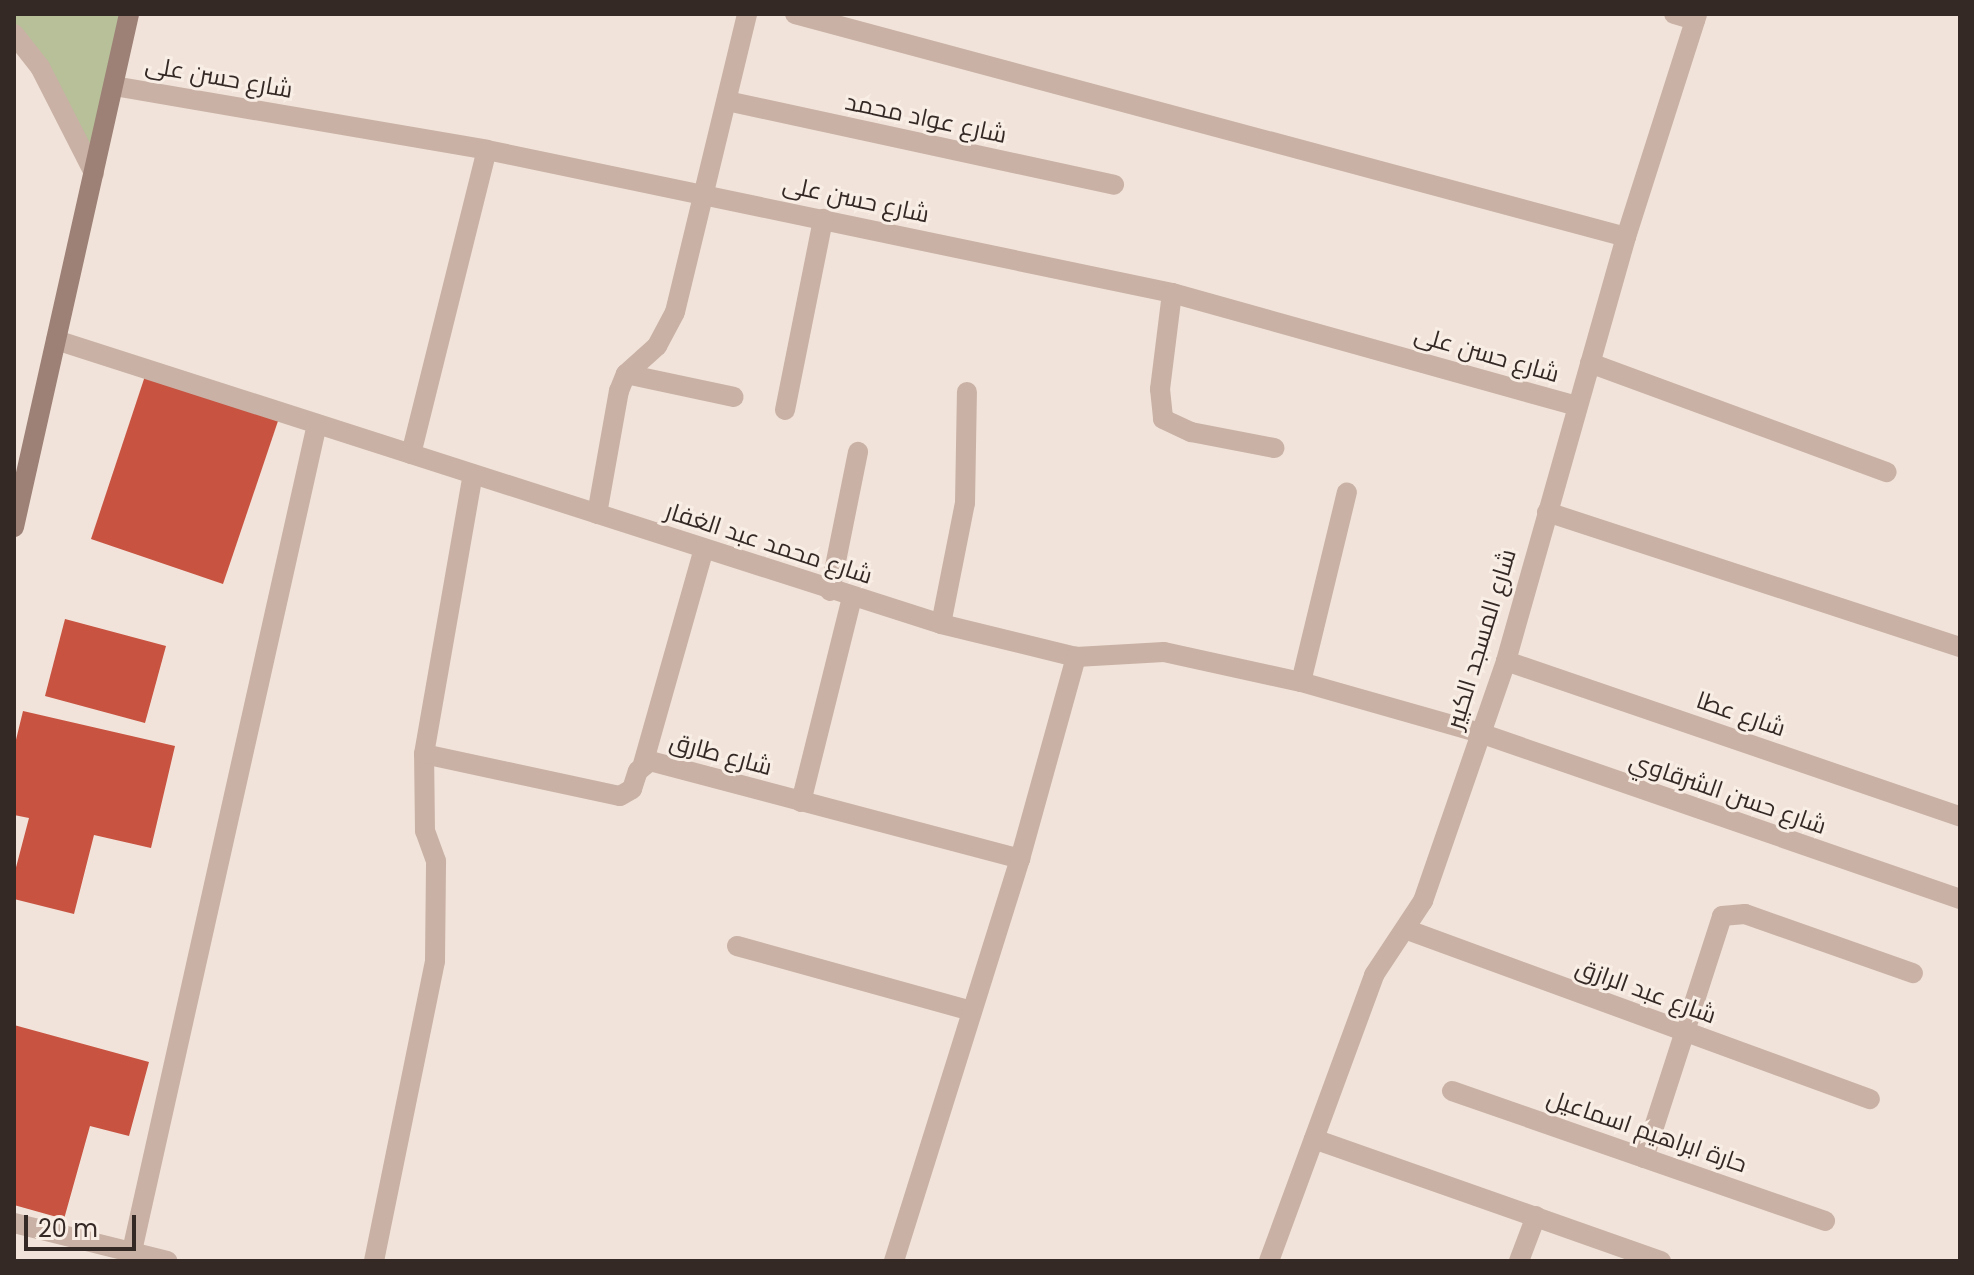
<!DOCTYPE html>
<meta charset="utf-8">
<style>
body{margin:0}
#map{position:relative;width:1974px;height:1275px;overflow:hidden;background:#f1e3d9;font-family:Poppins,Cairo,sans-serif}
div>[style]{position:absolute}
[style*='--x']{left:calc(var(--x)*1px);top:calc(var(--y)*1px);width:calc(var(--w)*1px);rotate:calc(var(--a)*1deg)}
.green>*{inset:0;background:#b7c099}
.building>*{inset:0;background:#c75340}
.street>*{height:20px;margin:-10px;padding:0 10px;transform-origin:10px;border-radius:10px;background:#c9b1a5}
.secondary>*{height:20px;margin:-10px;padding:0 10px;transform-origin:10px;border-radius:10px;background:#9d8076}
span{translate:-50% -50%;white-space:nowrap;text-align:center;line-height:1.15;-webkit-text-stroke:6px #f9eee5;paint-order:stroke}
.street-label{font-size:24px;color:#352926}
.frame{position:absolute;inset:0;border:16px solid #352926;pointer-events:none}
.scale{position:absolute;left:24px;top:1215px;width:112px;height:36px;box-sizing:border-box;border:4px solid #352926;border-top:0;padding-left:10px;font-size:24px;line-height:28px;white-space:nowrap;color:#352926;-webkit-text-stroke:6px #f9eee5;paint-order:stroke}
</style>
<div id="map">
<div class="green">
<div style="clip-path:polygon(14px 14px,125px 14px,94px 173px,14px 35px)"></div>
</div>
<div class="building">
<div style="clip-path:polygon(145px 376px,278px 421px,223px 584px,91px 539px)"></div>
<div style="clip-path:polygon(65px 619px,166px 646px,145px 723px,45px 696px)"></div>
<div style="clip-path:polygon(23px 711px,175px 746px,151px 848px,94px 835px,74px 914px,14px 899px,14px 875px,29px 818px,14px 815px,14px 748px)"></div>
<div style="clip-path:polygon(14px 1025px,149px 1062px,129px 1136px,90px 1126px,64px 1219px,14px 1205px)"></div>
</div>
<div class="street">
<div style="--x:795;--y:14;--w:860;--a:15.02"></div>
<div style="--x:1674;--y:14;--w:22;--a:16"></div>
<div style="--x:14;--y:34;--w:42;--a:51.8"></div>
<div style="--x:40;--y:67;--w:119;--a:63"></div>
<div style="--x:114;--y:86;--w:378;--a:9.7"></div>
<div style="--x:487;--y:150;--w:700;--a:11.79"></div>
<div style="--x:1172;--y:293;--w:420;--a:15.6"></div>
<div style="--x:727;--y:101;--w:396;--a:12.2"></div>
<div style="--x:1172;--y:293;--w:97;--a:97.1"></div>
<div style="--x:1160;--y:389;--w:30;--a:84"></div>
<div style="--x:1163;--y:419;--w:31;--a:25"></div>
<div style="--x:1191;--y:432;--w:85;--a:10.9"></div>
<div style="--x:56;--y:340;--w:929;--a:17.79"></div>
<div style="--x:941;--y:624;--w:139;--a:13.7"></div>
<div style="--x:1076;--y:657;--w:88;--a:-3.3"></div>
<div style="--x:1164;--y:652;--w:140;--a:12.4"></div>
<div style="--x:1301;--y:682;--w:186;--a:15.9"></div>
<div style="--x:1480;--y:733;--w:508;--a:19.08"></div>
<div style="--x:1590;--y:363;--w:316;--a:20.2"></div>
<div style="--x:626;--y:374;--w:110;--a:12"></div>
<div style="--x:785;--y:410;--w:195;--a:-78.7"></div>
<div style="--x:411;--y:454;--w:313;--a:-76"></div>
<div style="--x:1547;--y:512;--w:435;--a:18.1"></div>
<div style="--x:597;--y:514;--w:125;--a:-79.9"></div>
<div style="--x:619;--y:391;--w:18;--a:-68"></div>
<div style="--x:626;--y:374;--w:42;--a:-42.1"></div>
<div style="--x:657;--y:346;--w:38;--a:-62"></div>
<div style="--x:675;--y:312;--w:307;--a:-76.4"></div>
<div style="--x:830;--y:591;--w:142;--a:-78.6"></div>
<div style="--x:941;--y:624;--w:123;--a:-78.8"></div>
<div style="--x:965;--y:503;--w:111;--a:-89"></div>
<div style="--x:1506;--y:661;--w:480;--a:18.9"></div>
<div style="--x:1301;--y:682;--w:195;--a:-76.4"></div>
<div style="--x:424;--y:754;--w:200;--a:12.1"></div>
<div style="--x:620;--y:796;--w:14;--a:-30"></div>
<div style="--x:632;--y:789;--w:19;--a:-72"></div>
<div style="--x:638;--y:771;--w:16;--a:-40"></div>
<div style="--x:650;--y:761;--w:383;--a:14.8"></div>
<div style="--x:643;--y:764;--w:223;--a:-74.2"></div>
<div style="--x:801;--y:802;--w:211;--a:-76"></div>
<div style="--x:1405;--y:929;--w:495;--a:20.1"></div>
<div style="--x:737;--y:946;--w:243;--a:15.5"></div>
<div style="--x:1452;--y:1091;--w:395;--a:19.2"></div>
<div style="--x:1314;--y:1139;--w:368;--a:19.4"></div>
<div style="--x:1644;--y:1158;--w:254;--a:-72.1"></div>
<div style="--x:1722;--y:916;--w:23;--a:-5"></div>
<div style="--x:1745;--y:914;--w:178;--a:19.4"></div>
<div style="--x:14;--y:1223;--w:158;--a:13.9"></div>
<div style="--x:132;--y:1251;--w:847;--a:-77.39"></div>
<div style="--x:374;--y:1261;--w:306;--a:-78.5"></div>
<div style="--x:435;--y:961;--w:100;--a:-89.4"></div>
<div style="--x:436;--y:861;--w:32;--a:-110"></div>
<div style="--x:425;--y:831;--w:77;--a:-90.7"></div>
<div style="--x:424;--y:754;--w:284;--a:-80.1"></div>
<div style="--x:894;--y:1261;--w:421;--a:-72.6"></div>
<div style="--x:1020;--y:859;--w:210;--a:-74.5"></div>
<div style="--x:1269;--y:1261;--w:305;--a:-69.8"></div>
<div style="--x:1374;--y:975;--w:89;--a:-56.5"></div>
<div style="--x:1423;--y:901;--w:254;--a:-70.9"></div>
<div style="--x:1506;--y:661;--w:441;--a:-74.2"></div>
<div style="--x:1626;--y:237;--w:234;--a:-72.3"></div>
<div style="--x:1519;--y:1261;--w:48;--a:-69.3"></div>
</div>
<div class="secondary">
<div style="--x:14;--y:527;--w:526;--a:-77.36"></div>
</div>
<div class="street-label">
<span style="left:219px;top:77px;rotate:10deg">شارع حسن على</span>
<span style="left:926px;top:118px;rotate:12deg">شارع عواد محمد</span>
<span style="left:856px;top:199px;rotate:12deg">شارع حسن على</span>
<span style="left:1487px;top:354px;rotate:16deg">شارع حسن على</span>
<span style="left:769px;top:543px;rotate:18deg">شارع محمد عبد الغفار</span>
<span style="left:1481px;top:639px;rotate:-73deg">شارع المسجد الكبير</span>
<span style="left:1741px;top:714px;rotate:19deg">شارع عطا</span>
<span style="left:721px;top:754px;rotate:15deg">شارع طارق</span>
<span style="left:1728px;top:793px;rotate:19deg">شارع حسن الشرقاوي</span>
<span style="left:1646px;top:991px;rotate:20deg">شارع عبد الرازق</span>
<span style="left:1647px;top:1131px;rotate:19deg">حارة ابراهيم اسماعيل</span>
</div>
<div class="frame"></div>
<div class="scale">20 m</div>
</div>
